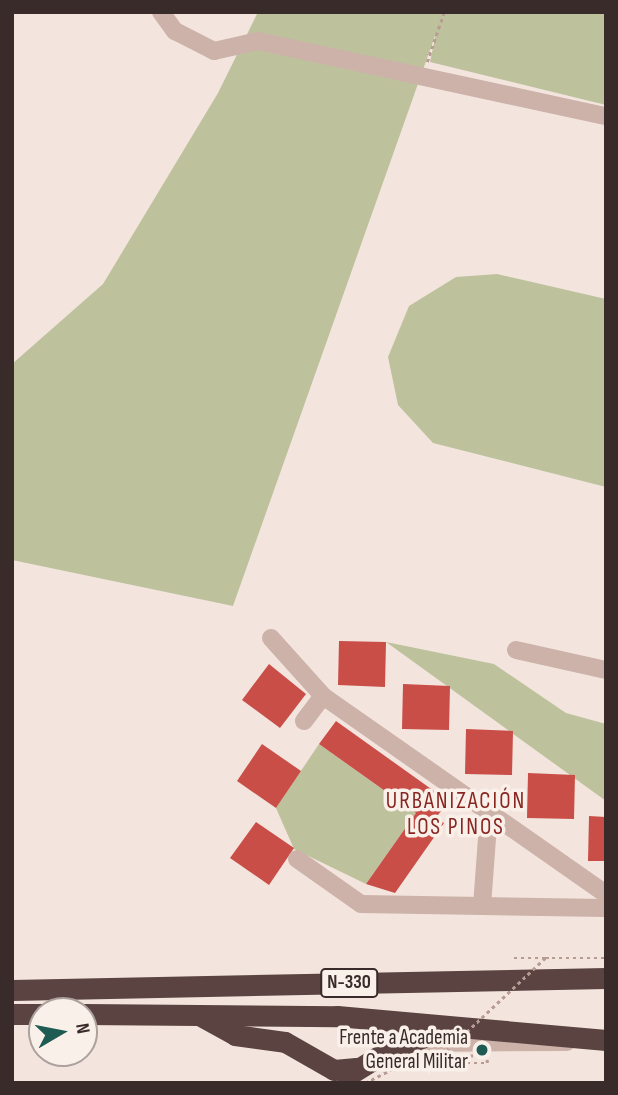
<!DOCTYPE html>
<meta charset="utf-8">
<style>
body{margin:0}
#map{position:relative;width:618px;height:1095px;overflow:hidden;background:#f3e5de;font-family:"Sofia Sans Condensed",sans-serif}
div>[style]{position:absolute}
[style*='--x']{left:calc(var(--x)*1px);top:calc(var(--y)*1px);width:calc(var(--w)*1px);rotate:calc(var(--a)*1deg)}
.green>*{inset:0;background:#bdc29d}
.building>*{inset:0;background:#c84e47}
.path>*{height:2.5px;margin-top:-1.25px;transform-origin:0;background:repeating-linear-gradient(90deg,#b79c93 0 3.5px,transparent 0 7px)}
.minor>*{height:18px;margin:-9px;padding:0 9px;transform-origin:9px;border-radius:9px;background:#ccb2a9}
.highway>*{height:21px;margin:-10.5px;padding:0 10.5px;transform-origin:10.5px;border-radius:10.5px;background:#5a4340}
.path-bridge>*{height:2.5px;margin-top:-1.25px;transform-origin:0;background:repeating-linear-gradient(90deg,#b79c93 0 3.5px,transparent 0 7px)}
.dots>*{width:19px;height:19px;translate:-50% -50%;box-sizing:border-box;border:4px solid #faf0ea;border-radius:50%}
span{translate:-50% -50%;white-space:nowrap;text-align:center;line-height:1.15;-webkit-text-stroke:7px #faf0ea;paint-order:stroke}
.shield-label span{padding:2px 5px;background:#faf0ea;border:2px solid;border-radius:5px;-webkit-text-stroke-width:0}
.shield-label{font-size:19px;color:#382b29;font-weight:700}
.poi-label{font-size:21px;color:#382b29}
.right{translate:-100% -50%;text-align:right}
.neighbourhood-label{font-size:23px;color:#892621;letter-spacing:2px}
.frame{position:absolute;inset:0;border:14px solid #382b29;pointer-events:none}
.north{position:absolute;left:28px;top:997px;width:70px;height:70px;box-sizing:border-box;background:#faf0ea;border:2px solid #aca19d;border-radius:50%;rotate:80deg;font-size:19px;font-weight:700;line-height:28px;text-align:center;color:#382b29}
.north::after{content:'';display:block;margin:auto;width:24px;height:32px;background:#1e5b53;clip-path:polygon(50% 0,100% 100%,50% 72%,0 100%)}
</style>
<div id="map">
<div class="green">
<div style="clip-path:polygon(258px 12px,606px 12px,606px 105px,430px 62px,436px 33px,233px 606px,12px 560px,12px 364px,103px 284px,218px 93px)"></div>
<div style="clip-path:polygon(497px 274px,606px 299px,606px 487px,433px 443px,398px 405px,388px 357px,409px 306px,456px 277px)"></div>
<div style="clip-path:polygon(386px 642px,494px 664px,566px 713px,606px 724px,606px 801px)"></div>
<div style="clip-path:polygon(319px 744px,416px 813px,366px 884px,294px 849px,276px 808px)"></div>
</div>
<div class="building">
<div style="clip-path:polygon(339px 641px,386px 642px,385px 687px,338px 685px)"></div>
<div style="clip-path:polygon(269px 664px,306px 694px,280px 728px,242px 700px)"></div>
<div style="clip-path:polygon(403px 684px,450px 686px,449px 730px,402px 729px)"></div>
<div style="clip-path:polygon(336px 721px,448px 801px,436px 818px,444px 823px,395px 893px,366px 884px,416px 813px,319px 744px)"></div>
<div style="clip-path:polygon(466px 729px,513px 731px,512px 775px,465px 774px)"></div>
<div style="clip-path:polygon(262px 744px,301px 771px,276px 808px,237px 781px)"></div>
<div style="clip-path:polygon(528px 773px,575px 775px,574px 819px,527px 818px)"></div>
<div style="clip-path:polygon(589px 816px,606px 817px,606px 861px,588px 861px)"></div>
<div style="clip-path:polygon(256px 822px,294px 848px,269px 885px,230px 858px)"></div>
</div>
<div class="path">
<div style="--x:427;--y:62;--w:53;--a:-71.2"></div>
<div style="--x:514;--y:958;--w:31;--a:0"></div>
</div>
<div class="minor">
<div style="--x:161;--y:12;--w:24;--a:54"></div>
<div style="--x:175;--y:31;--w:44;--a:27.1"></div>
<div style="--x:214;--y:51;--w:45;--a:-12.8"></div>
<div style="--x:258;--y:41;--w:356;--a:12.2"></div>
<div style="--x:271;--y:638;--w:78;--a:48.1"></div>
<div style="--x:516;--y:650;--w:92;--a:12.5"></div>
<div style="--x:304;--y:721;--w:31;--a:-53"></div>
<div style="--x:323;--y:696;--w:345;--a:35"></div>
<div style="--x:489;--y:811;--w:95;--a:94.2"></div>
<div style="--x:482;--y:906;--w:124;--a:0.9"></div>
<div style="--x:297;--y:859;--w:78;--a:35.1"></div>
<div style="--x:361;--y:904;--w:121;--a:0.9"></div>
<div style="--x:413;--y:1043;--w:154;--a:-0.4"></div>
</div>
<div class="highway">
<div style="--x:12;--y:990;--w:594;--a:-1.16"></div>
<div style="--x:12;--y:1014;--w:30;--a:0"></div>
<div style="--x:84;--y:1014;--w:253;--a:0.5"></div>
<div style="--x:337;--y:1016;--w:270;--a:5.1"></div>
<div style="--x:201;--y:1016;--w:39;--a:29"></div>
<div style="--x:235;--y:1035;--w:50;--a:8"></div>
<div style="--x:285;--y:1042;--w:56;--a:29.7"></div>
<div style="--x:334;--y:1070;--w:22;--a:-5"></div>
<div style="--x:347;--y:1076;--w:53;--a:-31.9"></div>
<div style="--x:392;--y:1048;--w:62;--a:-18.7"></div>
</div>
<div class="path-bridge">
<div style="--x:365;--y:1083;--w:44;--a:-27.1"></div>
<div style="--x:404;--y:1063;--w:83;--a:0"></div>
<div style="--x:487;--y:1063;--w:7;--a:-90"></div>
<div style="--x:487;--y:1056;--w:46;--a:180"></div>
<div style="--x:441;--y:1056;--w:143;--a:-43.3"></div>
<div style="--x:545;--y:958;--w:61;--a:0"></div>
</div>
<div class="dots">
<div style="left:482px;top:1050px;background:#1e5b53"></div>
</div>
<div class="shield-label">
<span style="left:349px;top:983px">N-330</span>
</div>
<div class="poi-label">
<span class="right" style="left:468px;top:1050px">Frente a Academia<br>General Militar</span>
</div>
<div class="neighbourhood-label">
<span style="left:456px;top:814px">URBANIZACIÓN<br>LOS PINOS</span>
</div>
<div class="frame"></div>
<div class="north">N</div>
</div>
